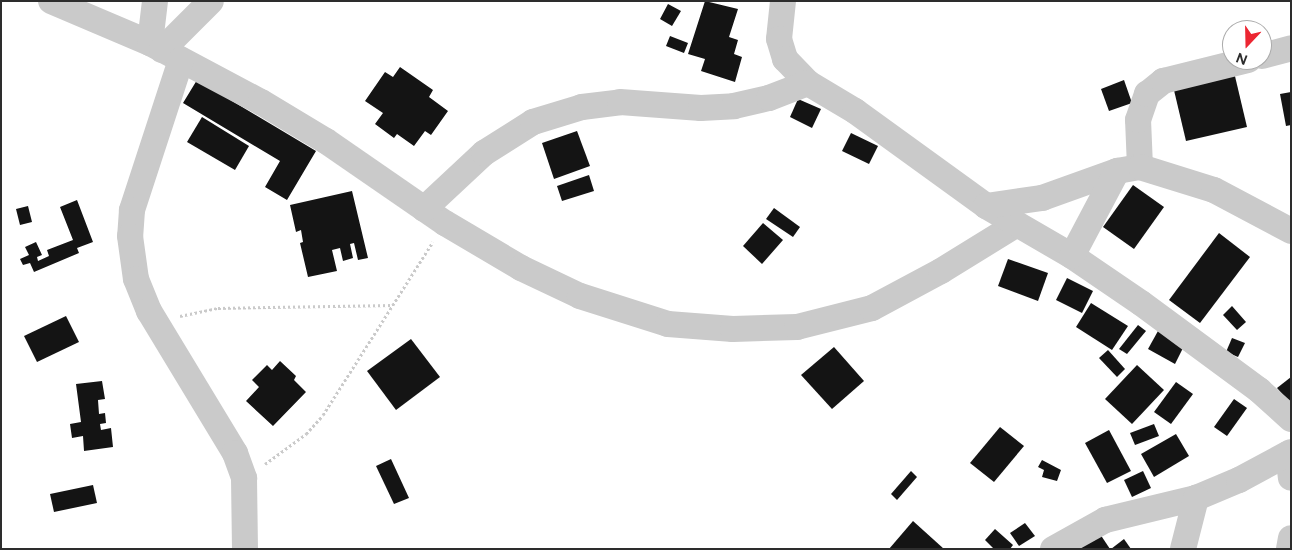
<!DOCTYPE html>
<style>
body{margin:0}
#map{position:relative;width:1292px;height:550px;overflow:hidden;background:#fff;font-family:Figtree,sans-serif}
div>[style]{position:absolute}
[style*='--x']{left:calc(var(--x)*1px);top:calc(var(--y)*1px);width:calc(var(--w)*1px);rotate:calc(var(--a)*1deg)}
.building>*{inset:0;background:#141414}
.path>*{height:3px;margin-top:-1.5px;transform-origin:0;background:repeating-linear-gradient(90deg,#cacaca 0 2.5px,transparent 0 5px)}
.minor>*{height:26px;margin:-13px;padding:0 13px;transform-origin:13px;border-radius:13px;background:#cacaca}
span{translate:-50% -50%;white-space:nowrap;text-align:center;line-height:1.15;-webkit-text-stroke:5px #fff;paint-order:stroke}
.frame{position:absolute;inset:0;border:2px solid #2d2d2d;pointer-events:none}
.north{position:absolute;left:1222px;top:20px;width:50px;height:50px;box-sizing:border-box;background:#fff;border:1px solid #ababab;border-radius:50%;rotate:201deg;font-size:14px;font-weight:700;line-height:20px;text-align:center;color:#2d2d2d}
.north::after{content:'';display:block;margin:auto;width:18px;height:22px;background:#ec2632;clip-path:polygon(50% 0,100% 100%,50% 72%,0 100%)}
</style>
<div id="map">
<div class="building">
<div style="clip-path:polygon(705px 1px,738px 9px,729px 37px,738px 40px,734px 54px,742px 57px,735px 82px,701px 71px,705px 59px,688px 54px)"></div>
<div style="clip-path:polygon(668px 4px,681px 11px,672px 26px,660px 19px)"></div>
<div style="clip-path:polygon(670px 36px,688px 43px,684px 53px,666px 46px)"></div>
<div style="clip-path:polygon(400px 67px,433px 90px,429px 97px,448px 111px,431px 135px,425px 131px,414px 146px,397px 134px,394px 138px,375px 124px,383px 113px,365px 101px,385px 72px,393px 77px)"></div>
<div style="clip-path:polygon(1234px 72px,1247px 127px,1186px 141px,1173px 86px)"></div>
<div style="clip-path:polygon(197px 80px,316px 151px,287px 200px,265px 187px,280px 161px,183px 103px)"></div>
<div style="clip-path:polygon(1124px 80px,1132px 103px,1109px 111px,1101px 89px)"></div>
<div style="clip-path:polygon(1291px 92px,1291px 125px,1286px 126px,1280px 94px)"></div>
<div style="clip-path:polygon(798px 99px,821px 109px,812px 128px,790px 117px)"></div>
<div style="clip-path:polygon(202px 117px,249px 146px,235px 170px,187px 142px)"></div>
<div style="clip-path:polygon(577px 131px,590px 166px,554px 179px,542px 143px)"></div>
<div style="clip-path:polygon(851px 133px,878px 146px,869px 164px,842px 151px)"></div>
<div style="clip-path:polygon(589px 175px,594px 191px,562px 201px,557px 186px)"></div>
<div style="clip-path:polygon(1133px 185px,1164px 207px,1134px 249px,1103px 227px)"></div>
<div style="clip-path:polygon(352px 191px,368px 258px,358px 260px,354px 243px,350px 244px,353px 258px,343px 261px,340px 248px,332px 250px,337px 271px,308px 277px,300px 243px,303px 242px,301px 230px,296px 232px,290px 205px)"></div>
<div style="clip-path:polygon(77px 200px,93px 242px,77px 248px,79px 253px,34px 272px,30px 263px,23px 265px,20px 259px,29px 255px,25px 247px,36px 242px,42px 255px,37px 257px,38px 261px,49px 256px,47px 250px,73px 240px,60px 207px)"></div>
<div style="clip-path:polygon(28px 206px,32px 222px,20px 225px,16px 209px)"></div>
<div style="clip-path:polygon(774px 208px,800px 227px,793px 237px,766px 219px)"></div>
<div style="clip-path:polygon(763px 223px,783px 240px,762px 264px,743px 246px)"></div>
<div style="clip-path:polygon(1219px 233px,1250px 257px,1200px 323px,1169px 300px)"></div>
<div style="clip-path:polygon(1008px 259px,1048px 273px,1038px 301px,998px 286px)"></div>
<div style="clip-path:polygon(1067px 278px,1093px 291px,1082px 313px,1056px 300px)"></div>
<div style="clip-path:polygon(1091px 303px,1128px 326px,1112px 350px,1076px 327px)"></div>
<div style="clip-path:polygon(1232px 306px,1246px 322px,1237px 330px,1223px 315px)"></div>
<div style="clip-path:polygon(66px 316px,79px 342px,37px 362px,24px 336px)"></div>
<div style="clip-path:polygon(1138px 325px,1146px 331px,1127px 354px,1119px 349px)"></div>
<div style="clip-path:polygon(1158px 331px,1184px 346px,1175px 364px,1148px 349px)"></div>
<div style="clip-path:polygon(1232px 338px,1245px 343px,1238px 357px,1226px 352px)"></div>
<div style="clip-path:polygon(411px 339px,440px 377px,396px 410px,367px 371px)"></div>
<div style="clip-path:polygon(834px 347px,864px 381px,832px 409px,801px 375px)"></div>
<div style="clip-path:polygon(1108px 350px,1125px 369px,1117px 377px,1099px 358px)"></div>
<div style="clip-path:polygon(280px 361px,296px 376px,294px 380px,306px 392px,273px 426px,246px 401px,259px 387px,252px 380px,267px 365px,272px 370px)"></div>
<div style="clip-path:polygon(1137px 365px,1164px 390px,1132px 424px,1105px 399px)"></div>
<div style="clip-path:polygon(1291px 377px,1291px 404px,1277px 388px)"></div>
<div style="clip-path:polygon(102px 381px,105px 399px,98px 400px,99px 414px,105px 413px,106px 423px,100px 424px,101px 430px,111px 428px,113px 447px,84px 451px,83px 436px,72px 438px,70px 424px,81px 422px,76px 384px)"></div>
<div style="clip-path:polygon(1176px 382px,1193px 394px,1171px 424px,1154px 412px)"></div>
<div style="clip-path:polygon(1234px 399px,1247px 408px,1227px 436px,1214px 427px)"></div>
<div style="clip-path:polygon(1154px 424px,1159px 436px,1135px 445px,1130px 433px)"></div>
<div style="clip-path:polygon(1000px 427px,1024px 446px,994px 482px,970px 463px)"></div>
<div style="clip-path:polygon(1109px 430px,1131px 471px,1107px 483px,1085px 443px)"></div>
<div style="clip-path:polygon(1176px 434px,1189px 456px,1154px 477px,1141px 454px)"></div>
<div style="clip-path:polygon(391px 459px,409px 498px,394px 504px,376px 466px)"></div>
<div style="clip-path:polygon(1042px 460px,1061px 470px,1057px 481px,1042px 477px,1044px 470px,1038px 467px)"></div>
<div style="clip-path:polygon(911px 471px,917px 477px,897px 500px,891px 494px)"></div>
<div style="clip-path:polygon(1143px 471px,1151px 488px,1132px 497px,1124px 480px)"></div>
<div style="clip-path:polygon(93px 485px,97px 503px,54px 512px,50px 494px)"></div>
<div style="clip-path:polygon(913px 521px,944px 549px,889px 549px)"></div>
<div style="clip-path:polygon(1025px 523px,1035px 536px,1019px 546px,1010px 533px)"></div>
<div style="clip-path:polygon(995px 529px,1013px 545px,1010px 549px,994px 549px,985px 540px)"></div>
<div style="clip-path:polygon(1098px 531px,1110px 549px,1072px 549px)"></div>
<div style="clip-path:polygon(1124px 539px,1131px 549px,1111px 549px)"></div>
</div>
<div class="path">
<div style="--x:180;--y:316;--w:39;--a:-12"></div>
<div style="--x:218;--y:308;--w:175;--a:-1"></div>
<div style="--x:265;--y:464;--w:51;--a:-36.2"></div>
<div style="--x:306;--y:434;--w:25;--a:-48"></div>
<div style="--x:323;--y:415;--w:205;--a:-57.6"></div>
</div>
<div class="minor">
<div style="--x:51;--y:1;--w:108;--a:23"></div>
<div style="--x:150;--y:43;--w:126;--a:28"></div>
<div style="--x:261;--y:102;--w:76;--a:31"></div>
<div style="--x:326;--y:141;--w:145;--a:34.6"></div>
<div style="--x:445;--y:223;--w:88;--a:30.6"></div>
<div style="--x:521;--y:268;--w:65;--a:25.4"></div>
<div style="--x:580;--y:296;--w:92;--a:17.7"></div>
<div style="--x:668;--y:324;--w:65;--a:4.4"></div>
<div style="--x:733;--y:329;--w:64;--a:-1.8"></div>
<div style="--x:797;--y:327;--w:77;--a:-14.2"></div>
<div style="--x:872;--y:308;--w:78;--a:-28.2"></div>
<div style="--x:941;--y:271;--w:89;--a:-31.7"></div>
<div style="--x:783;--y:1;--w:38;--a:96"></div>
<div style="--x:779;--y:39;--w:21;--a:73"></div>
<div style="--x:785;--y:59;--w:33;--a:46"></div>
<div style="--x:808;--y:83;--w:55;--a:30.8"></div>
<div style="--x:855;--y:111;--w:162;--a:35.9"></div>
<div style="--x:986;--y:206;--w:99;--a:30.2"></div>
<div style="--x:1072;--y:256;--w:83;--a:34.3"></div>
<div style="--x:1141;--y:303;--w:147;--a:36.4"></div>
<div style="--x:1259;--y:390;--w:43;--a:42.2"></div>
<div style="--x:150;--y:43;--w:42;--a:-83.2"></div>
<div style="--x:162;--y:50;--w:69;--a:-45"></div>
<div style="--x:1262;--y:56;--w:30;--a:-15"></div>
<div style="--x:181;--y:60;--w:158;--a:108.1"></div>
<div style="--x:132;--y:210;--w:26;--a:94"></div>
<div style="--x:130;--y:236;--w:43;--a:82.1"></div>
<div style="--x:136;--y:279;--w:35;--a:68"></div>
<div style="--x:149;--y:311;--w:166;--a:58.8"></div>
<div style="--x:235;--y:453;--w:27;--a:70"></div>
<div style="--x:244;--y:478;--w:71;--a:89.2"></div>
<div style="--x:1140;--y:167;--w:47;--a:-92.4"></div>
<div style="--x:1138;--y:120;--w:28;--a:-71"></div>
<div style="--x:1147;--y:94;--w:21;--a:-39"></div>
<div style="--x:1163;--y:81;--w:88;--a:-13.9"></div>
<div style="--x:986;--y:206;--w:57;--a:-8.1"></div>
<div style="--x:1042;--y:198;--w:80;--a:-19.8"></div>
<div style="--x:1117;--y:171;--w:23;--a:-10"></div>
<div style="--x:1140;--y:167;--w:77;--a:17.3"></div>
<div style="--x:1214;--y:190;--w:87;--a:28"></div>
<div style="--x:424;--y:209;--w:82;--a:-43"></div>
<div style="--x:484;--y:153;--w:58;--a:-32.3"></div>
<div style="--x:533;--y:122;--w:51;--a:-17"></div>
<div style="--x:582;--y:107;--w:38;--a:-7"></div>
<div style="--x:620;--y:102;--w:81;--a:4.2"></div>
<div style="--x:701;--y:108;--w:33;--a:-3"></div>
<div style="--x:734;--y:106;--w:36;--a:-13"></div>
<div style="--x:769;--y:98;--w:42;--a:-21"></div>
<div style="--x:1072;--y:256;--w:96;--a:-62.1"></div>
<div style="--x:1288;--y:454;--w:24;--a:83"></div>
<div style="--x:1053;--y:549;--w:60;--a:-29.1"></div>
<div style="--x:1105;--y:520;--w:94;--a:-13.6"></div>
<div style="--x:1196;--y:498;--w:47;--a:-22.7"></div>
<div style="--x:1239;--y:480;--w:59;--a:-28.3"></div>
<div style="--x:1183;--y:549;--w:53;--a:-75.7"></div>
<div style="--x:1289;--y:549;--w:11;--a:-80"></div>
</div>
<div class="frame"></div>
<div class="north">N</div>
</div>
